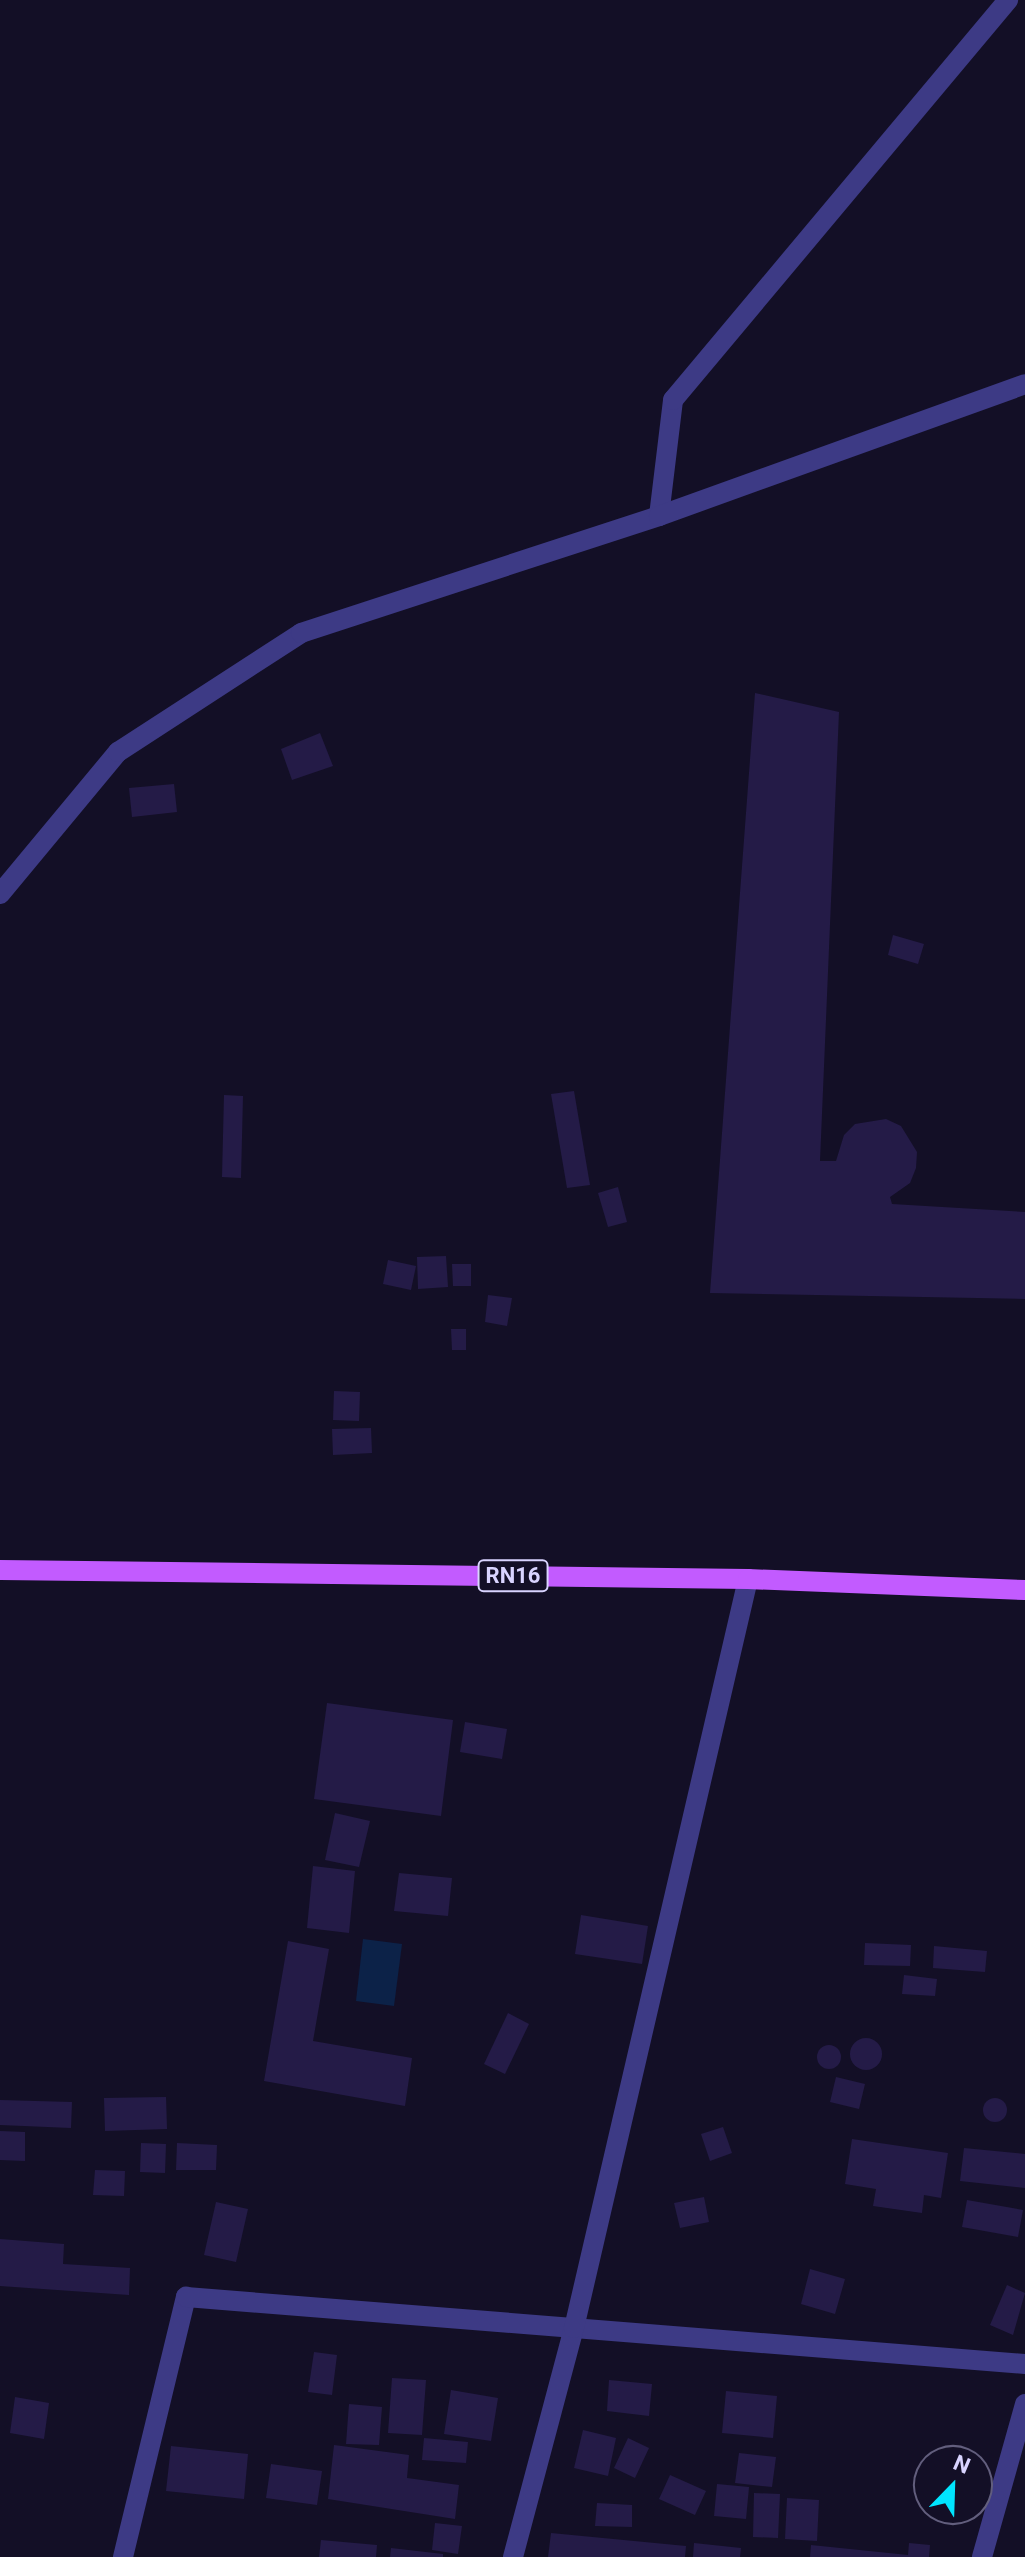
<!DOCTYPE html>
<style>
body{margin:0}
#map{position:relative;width:1025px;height:2557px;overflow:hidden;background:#130f26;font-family:Roboto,sans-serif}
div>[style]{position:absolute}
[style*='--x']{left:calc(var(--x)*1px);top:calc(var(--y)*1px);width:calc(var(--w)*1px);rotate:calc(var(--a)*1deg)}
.water>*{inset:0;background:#0c2248}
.building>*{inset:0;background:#241b47}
.round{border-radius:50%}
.minor>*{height:20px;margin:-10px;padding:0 10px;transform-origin:10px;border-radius:10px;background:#3d3a85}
.primary>*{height:20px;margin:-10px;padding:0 10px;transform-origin:10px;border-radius:10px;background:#c25bff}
span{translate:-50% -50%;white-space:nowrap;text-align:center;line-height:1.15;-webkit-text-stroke:6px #130f26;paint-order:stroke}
.shield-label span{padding:2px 6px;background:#130f26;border:2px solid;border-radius:6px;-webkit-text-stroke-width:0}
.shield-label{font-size:22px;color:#d9d4ff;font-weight:700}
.north{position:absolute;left:913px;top:2445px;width:80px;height:80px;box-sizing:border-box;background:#130f26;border:2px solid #625e7d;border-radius:50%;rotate:23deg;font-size:22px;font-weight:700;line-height:32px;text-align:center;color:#d9d4ff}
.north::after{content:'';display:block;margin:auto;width:28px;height:36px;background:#00e5ff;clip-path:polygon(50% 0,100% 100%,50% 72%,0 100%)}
</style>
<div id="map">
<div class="water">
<div style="clip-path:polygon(363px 1939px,402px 1944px,394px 2006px,356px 2001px)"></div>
</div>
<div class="building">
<div style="clip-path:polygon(755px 693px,839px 712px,820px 1161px,836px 1161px,844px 1135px,855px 1124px,886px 1119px,901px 1126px,917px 1152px,916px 1168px,910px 1183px,890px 1197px,892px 1204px,1025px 1212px,1025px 1299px,710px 1293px)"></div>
<div style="clip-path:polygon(320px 733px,333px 766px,292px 780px,281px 749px)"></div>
<div style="clip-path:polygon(174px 784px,177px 812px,132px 817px,129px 788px)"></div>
<div style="clip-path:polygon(893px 935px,924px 944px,918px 964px,888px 955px)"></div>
<div style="clip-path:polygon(574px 1091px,590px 1185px,567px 1188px,551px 1094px)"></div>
<div style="clip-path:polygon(224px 1095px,243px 1096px,241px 1178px,222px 1177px)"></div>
<div style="clip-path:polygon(618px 1187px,627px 1222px,608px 1227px,598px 1193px)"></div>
<div style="clip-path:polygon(446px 1256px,448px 1287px,418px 1289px,417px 1257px)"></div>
<div style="clip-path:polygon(388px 1260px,416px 1266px,411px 1290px,383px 1284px)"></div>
<div style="clip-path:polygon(452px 1264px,471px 1264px,471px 1286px,453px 1286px)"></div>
<div style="clip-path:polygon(488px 1295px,512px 1298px,507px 1326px,485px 1322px)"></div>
<div style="clip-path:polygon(451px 1329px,466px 1329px,466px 1350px,452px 1350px)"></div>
<div style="clip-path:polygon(334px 1391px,360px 1392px,359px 1421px,333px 1420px)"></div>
<div style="clip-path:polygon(371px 1428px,372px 1453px,333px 1455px,332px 1429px)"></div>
<div style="clip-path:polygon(327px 1703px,453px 1720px,441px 1816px,314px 1799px)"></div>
<div style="clip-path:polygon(465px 1722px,507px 1729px,502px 1759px,460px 1752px)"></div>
<div style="clip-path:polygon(335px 1813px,370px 1821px,359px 1867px,325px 1860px)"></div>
<div style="clip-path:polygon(313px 1866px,355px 1871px,349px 1933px,307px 1928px)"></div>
<div style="clip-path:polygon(399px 1873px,452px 1878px,448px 1916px,394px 1911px)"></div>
<div style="clip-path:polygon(581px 1915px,648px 1926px,642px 1964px,575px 1954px)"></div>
<div style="clip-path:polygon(288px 1941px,329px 1949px,313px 2041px,412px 2058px,405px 2106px,264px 2081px)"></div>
<div style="clip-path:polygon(865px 1943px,911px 1945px,910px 1966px,864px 1965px)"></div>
<div style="clip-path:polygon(934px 1946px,987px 1951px,985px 1972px,933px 1968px)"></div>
<div style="clip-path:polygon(904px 1975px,937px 1979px,935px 1996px,902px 1994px)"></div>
<div style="clip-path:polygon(508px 2013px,529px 2024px,505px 2074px,484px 2064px)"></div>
<div class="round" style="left:850px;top:2038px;width:32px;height:32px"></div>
<div class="round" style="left:817px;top:2045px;width:24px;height:24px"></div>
<div style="clip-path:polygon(836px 2077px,865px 2084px,859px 2109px,830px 2102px)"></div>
<div style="clip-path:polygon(166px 2097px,167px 2129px,105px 2131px,104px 2098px)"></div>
<div class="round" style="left:983px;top:2098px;width:24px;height:24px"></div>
<div style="clip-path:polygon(0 2100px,72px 2102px,71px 2128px,0 2125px)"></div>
<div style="clip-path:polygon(723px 2127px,732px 2153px,710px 2161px,701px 2134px)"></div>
<div style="clip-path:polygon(0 2131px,25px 2132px,25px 2161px,0 2160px)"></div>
<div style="clip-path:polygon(852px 2139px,948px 2153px,941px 2198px,924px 2195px,922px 2213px,873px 2206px,876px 2189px,845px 2184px)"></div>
<div style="clip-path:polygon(141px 2143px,166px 2144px,165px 2173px,140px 2172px)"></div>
<div style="clip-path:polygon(177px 2143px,217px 2145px,216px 2170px,176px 2170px)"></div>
<div style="clip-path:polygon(964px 2148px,1025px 2154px,1025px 2188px,960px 2181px)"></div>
<div style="clip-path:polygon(95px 2170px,125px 2171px,124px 2196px,93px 2195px)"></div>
<div style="clip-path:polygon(704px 2197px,709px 2222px,680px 2228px,674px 2203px)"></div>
<div style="clip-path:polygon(967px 2200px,1023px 2210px,1018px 2237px,962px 2227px)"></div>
<div style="clip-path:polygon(216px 2202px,248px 2209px,236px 2262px,204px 2255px)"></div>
<div style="clip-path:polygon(0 2239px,64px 2244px,63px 2264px,130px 2268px,129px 2295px,0 2286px)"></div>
<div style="clip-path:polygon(810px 2269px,845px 2279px,835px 2314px,801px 2304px)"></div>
<div style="clip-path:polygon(1007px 2285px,1025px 2293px,1013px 2335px,990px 2325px)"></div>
<div style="clip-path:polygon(314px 2352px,337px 2355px,332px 2395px,308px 2392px)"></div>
<div style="clip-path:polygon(392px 2378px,426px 2380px,422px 2435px,388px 2433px)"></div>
<div style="clip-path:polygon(609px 2380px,652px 2384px,649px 2416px,607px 2411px)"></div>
<div style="clip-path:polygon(451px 2390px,498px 2398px,491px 2441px,444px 2434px)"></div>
<div style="clip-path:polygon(726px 2391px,777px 2396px,773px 2438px,722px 2433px)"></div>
<div style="clip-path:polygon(15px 2397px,49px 2403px,44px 2439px,10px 2433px)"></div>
<div style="clip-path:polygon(349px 2404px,382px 2407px,379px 2445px,346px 2444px)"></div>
<div style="clip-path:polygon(583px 2430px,616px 2438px,608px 2476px,574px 2468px)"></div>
<div style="clip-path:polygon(424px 2438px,468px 2442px,466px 2463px,422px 2460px)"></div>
<div style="clip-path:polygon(628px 2438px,649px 2448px,635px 2478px,614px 2468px)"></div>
<div style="clip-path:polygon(334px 2445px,409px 2455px,407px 2478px,459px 2485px,455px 2519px,328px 2499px)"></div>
<div style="clip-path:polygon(171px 2446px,248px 2454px,244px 2499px,166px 2491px)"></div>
<div style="clip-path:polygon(739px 2453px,776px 2457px,772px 2487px,735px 2483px)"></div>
<div style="clip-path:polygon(271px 2464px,322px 2471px,317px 2505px,266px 2498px)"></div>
<div style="clip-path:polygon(670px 2475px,706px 2491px,695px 2515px,659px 2499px)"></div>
<div style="clip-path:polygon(717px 2484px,749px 2487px,746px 2519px,714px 2516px)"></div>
<div style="clip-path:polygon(754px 2493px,780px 2494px,778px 2538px,753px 2537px)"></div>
<div style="clip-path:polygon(787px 2498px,819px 2500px,817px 2541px,785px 2539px)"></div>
<div style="clip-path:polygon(597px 2503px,632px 2505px,632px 2527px,595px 2526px)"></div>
<div style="clip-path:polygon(435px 2523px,462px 2526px,458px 2554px,432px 2550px)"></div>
<div style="clip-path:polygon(551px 2533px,686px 2546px,685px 2557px,548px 2557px)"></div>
<div style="clip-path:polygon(321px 2540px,377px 2545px,376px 2557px,319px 2557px)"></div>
<div style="clip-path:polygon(694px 2543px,741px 2548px,740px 2557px,693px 2557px)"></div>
<div style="clip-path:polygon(909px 2543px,930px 2545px,929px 2557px,810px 2557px,811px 2545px,908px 2555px)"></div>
<div style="clip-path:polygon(391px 2548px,443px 2554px,443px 2557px,390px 2557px)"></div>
</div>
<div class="minor">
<div style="--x:659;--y:516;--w:117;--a:-83.1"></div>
<div style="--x:673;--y:400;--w:522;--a:-50.05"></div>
<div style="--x:0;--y:894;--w:185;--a:-50.3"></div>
<div style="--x:118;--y:752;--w:218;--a:-33"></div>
<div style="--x:301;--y:633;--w:377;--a:-18.1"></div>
<div style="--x:659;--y:516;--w:389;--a:-19.8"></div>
<div style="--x:123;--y:2557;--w:268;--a:-76.4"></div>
<div style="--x:186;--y:2297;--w:842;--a:4.57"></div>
<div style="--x:513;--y:2557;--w:237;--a:-75.1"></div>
<div style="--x:574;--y:2328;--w:769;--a:-76.92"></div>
<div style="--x:982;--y:2557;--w:159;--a:-74.3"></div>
</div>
<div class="primary">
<div style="--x:0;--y:1570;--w:748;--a:0.69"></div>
<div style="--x:748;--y:1579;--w:277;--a:2.3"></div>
</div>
<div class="shield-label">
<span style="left:513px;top:1576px">RN16</span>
</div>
<div class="north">N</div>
</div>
